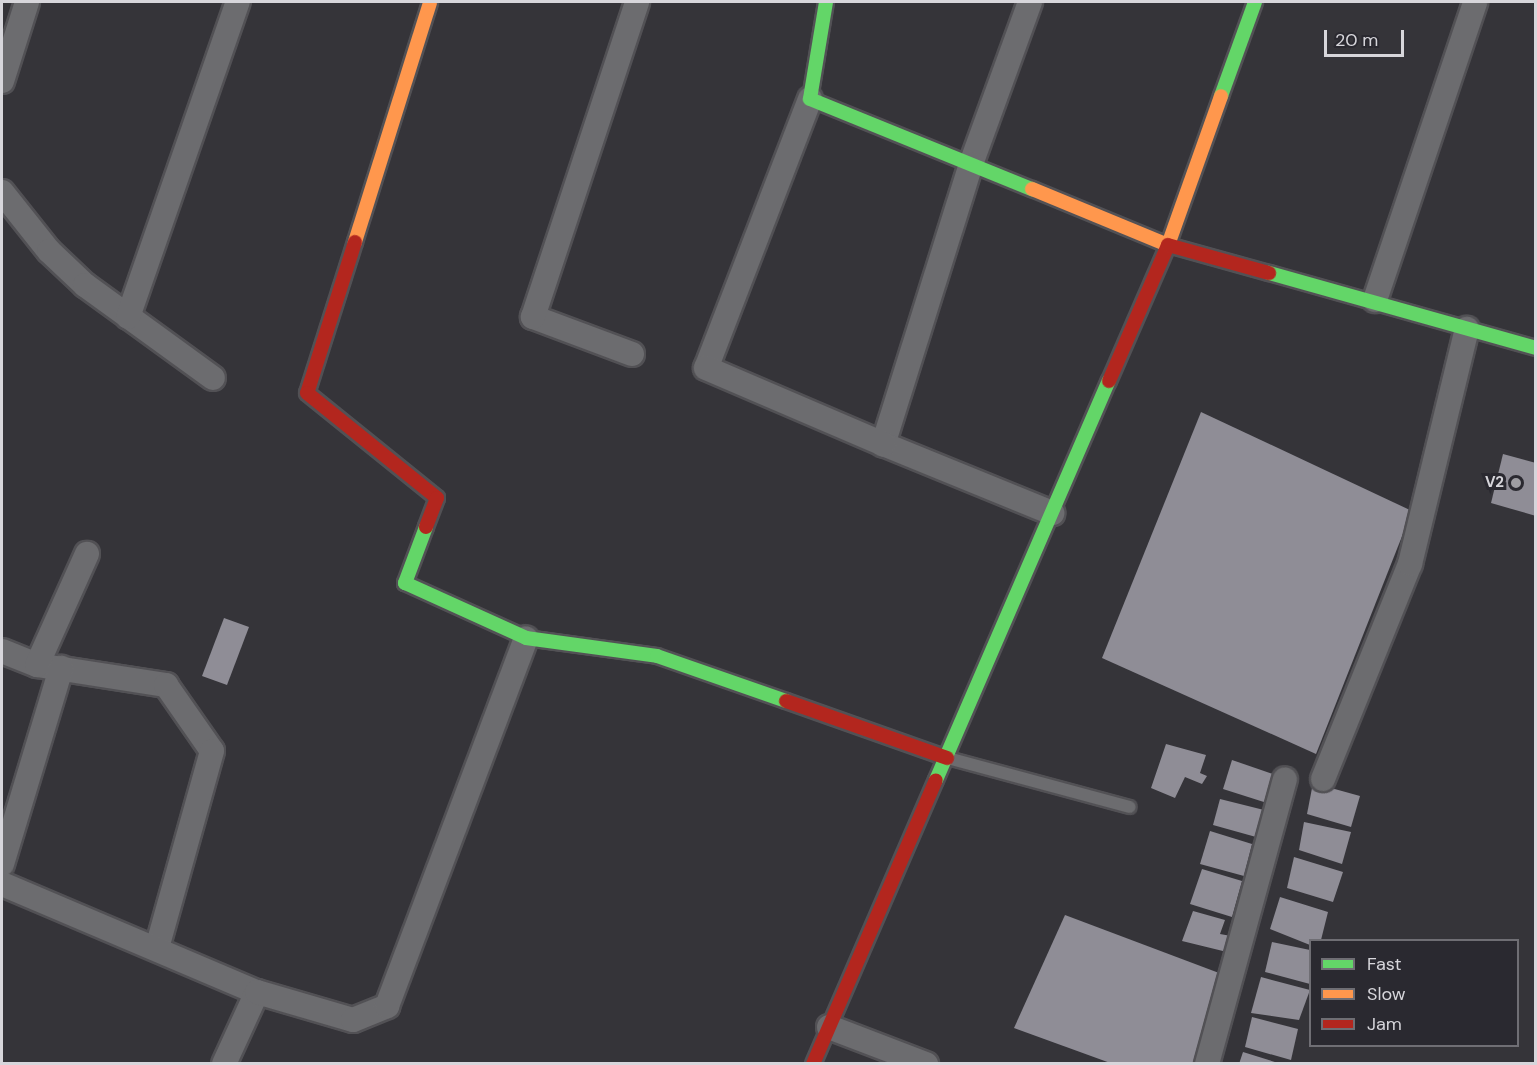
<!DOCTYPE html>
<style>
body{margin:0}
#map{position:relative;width:1537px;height:1065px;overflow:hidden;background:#353439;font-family:"DM Sans",sans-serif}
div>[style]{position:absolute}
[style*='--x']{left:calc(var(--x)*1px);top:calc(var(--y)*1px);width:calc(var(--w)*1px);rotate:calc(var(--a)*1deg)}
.building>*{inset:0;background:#8f8d96}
.roads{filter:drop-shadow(2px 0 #525155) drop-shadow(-2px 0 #525155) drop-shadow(0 2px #525155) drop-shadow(0 -2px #525155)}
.lane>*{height:12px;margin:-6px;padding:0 6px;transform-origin:6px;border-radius:6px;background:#6c6c6f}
.street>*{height:24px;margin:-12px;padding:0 12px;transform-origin:12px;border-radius:12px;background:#6c6c6f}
.fast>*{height:14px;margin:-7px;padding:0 7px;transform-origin:7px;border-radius:7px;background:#63d668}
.slow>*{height:14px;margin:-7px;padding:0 7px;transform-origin:7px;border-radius:7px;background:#ff974d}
.jam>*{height:14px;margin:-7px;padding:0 7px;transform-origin:7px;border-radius:7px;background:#b3261e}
.dots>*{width:16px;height:16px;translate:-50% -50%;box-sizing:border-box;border:3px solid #2a2930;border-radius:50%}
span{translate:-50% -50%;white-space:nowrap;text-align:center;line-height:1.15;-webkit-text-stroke:6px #2a2930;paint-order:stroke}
.poi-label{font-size:15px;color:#d7d6db;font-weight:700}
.right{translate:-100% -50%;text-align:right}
.frame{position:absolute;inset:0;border:3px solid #d7d6db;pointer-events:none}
.legend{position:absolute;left:1309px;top:939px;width:210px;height:108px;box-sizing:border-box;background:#2a2930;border:2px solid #6f6e74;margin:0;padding:8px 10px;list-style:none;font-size:18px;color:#d7d6db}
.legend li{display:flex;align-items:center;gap:12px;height:30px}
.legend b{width:30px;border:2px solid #6f6e74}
.scale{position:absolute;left:1324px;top:30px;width:80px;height:27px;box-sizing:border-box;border:3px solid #d7d6db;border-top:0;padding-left:8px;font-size:18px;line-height:21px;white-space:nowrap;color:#d7d6db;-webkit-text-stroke:4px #2a2930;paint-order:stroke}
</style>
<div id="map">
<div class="building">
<div style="clip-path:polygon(1201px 412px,1412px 511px,1316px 754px,1102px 658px)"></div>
<div style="clip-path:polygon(1503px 454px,1536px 463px,1536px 516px,1491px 503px)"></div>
<div style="clip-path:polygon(224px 618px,249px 627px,227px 685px,202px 676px)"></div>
<div style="clip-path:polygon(1166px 744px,1206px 755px,1200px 773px,1207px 776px,1202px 784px,1185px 777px,1175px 798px,1151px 788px)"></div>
<div style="clip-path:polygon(1232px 760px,1276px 775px,1267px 803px,1223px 789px)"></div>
<div style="clip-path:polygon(1313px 783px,1360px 796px,1351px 827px,1307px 814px)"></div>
<div style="clip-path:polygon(1220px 799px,1264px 810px,1256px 837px,1213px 825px)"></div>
<div style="clip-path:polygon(1304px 822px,1351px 832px,1342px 864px,1299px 850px)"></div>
<div style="clip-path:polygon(1210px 831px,1252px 844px,1244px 876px,1200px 864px)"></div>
<div style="clip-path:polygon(1294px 857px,1343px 872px,1333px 902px,1287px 888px)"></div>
<div style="clip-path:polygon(1202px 869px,1242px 881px,1232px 917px,1190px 904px)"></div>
<div style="clip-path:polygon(1280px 897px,1328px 912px,1321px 940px,1310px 940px,1310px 945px,1270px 929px)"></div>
<div style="clip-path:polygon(1193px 911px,1225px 920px,1220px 934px,1231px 936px,1227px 952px,1182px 941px)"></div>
<div style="clip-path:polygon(1065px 915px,1227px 976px,1203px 1064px,1113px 1064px,1014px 1028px)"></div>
<div style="clip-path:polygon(1272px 942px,1310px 950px,1310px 984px,1265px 972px)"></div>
<div style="clip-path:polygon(1261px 977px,1310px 990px,1299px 1020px,1251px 1013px)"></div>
<div style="clip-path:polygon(1252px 1017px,1298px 1029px,1291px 1060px,1245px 1047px)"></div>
<div style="clip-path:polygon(1243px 1052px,1278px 1063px,1278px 1064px,1239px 1064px)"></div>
</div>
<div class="roads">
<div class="lane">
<div style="--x:948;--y:758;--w:188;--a:15.1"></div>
</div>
<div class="street">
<div style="--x:1030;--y:2;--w:172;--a:110"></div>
<div style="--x:971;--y:164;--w:294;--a:107.4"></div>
<div style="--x:883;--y:444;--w:183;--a:22.2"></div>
<div style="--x:2;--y:81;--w:83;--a:-72.4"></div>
<div style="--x:810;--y:99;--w:288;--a:111.1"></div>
<div style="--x:706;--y:368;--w:193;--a:23.2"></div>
<div style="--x:2;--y:192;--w:75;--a:51.5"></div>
<div style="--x:49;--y:251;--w:50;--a:43.4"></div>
<div style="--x:85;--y:285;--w:158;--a:36"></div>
<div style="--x:1375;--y:300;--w:314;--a:-71.4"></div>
<div style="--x:128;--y:317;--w:334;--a:-70.8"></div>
<div style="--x:632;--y:354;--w:106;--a:-159.5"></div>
<div style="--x:533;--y:317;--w:332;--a:-71.7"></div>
<div style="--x:2;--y:651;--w:38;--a:22"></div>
<div style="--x:37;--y:665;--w:131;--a:8.8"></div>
<div style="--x:166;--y:685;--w:80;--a:55.1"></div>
<div style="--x:212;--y:751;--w:205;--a:105.6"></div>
<div style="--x:37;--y:665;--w:122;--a:-65.8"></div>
<div style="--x:1323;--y:779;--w:232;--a:-68"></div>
<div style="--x:1410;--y:564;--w:242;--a:-76.4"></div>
<div style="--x:2;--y:864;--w:205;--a:-73.2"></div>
<div style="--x:2;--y:884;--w:277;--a:23"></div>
<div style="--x:257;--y:992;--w:79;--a:114.6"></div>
<div style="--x:257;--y:992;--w:100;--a:16.3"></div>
<div style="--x:353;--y:1020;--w:37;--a:-22"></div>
<div style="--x:387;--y:1006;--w:393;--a:-69.3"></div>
<div style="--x:829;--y:1027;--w:104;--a:20.9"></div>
<div style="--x:1207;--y:1064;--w:295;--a:-74.7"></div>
</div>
<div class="fast">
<div style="--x:826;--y:2;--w:98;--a:99.4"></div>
<div style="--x:810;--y:99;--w:240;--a:22.1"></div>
<div style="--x:1221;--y:96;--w:100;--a:-70.1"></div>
<div style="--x:1269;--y:273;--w:277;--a:15.7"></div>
<div style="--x:426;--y:527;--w:60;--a:110.6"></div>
<div style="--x:405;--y:583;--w:133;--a:24.4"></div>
<div style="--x:526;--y:638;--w:132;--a:7.8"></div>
<div style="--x:657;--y:656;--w:137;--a:19.2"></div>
<div style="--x:936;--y:780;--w:435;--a:-66.6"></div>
</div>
<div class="slow">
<div style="--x:1032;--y:189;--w:147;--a:22.4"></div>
<div style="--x:1168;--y:245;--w:158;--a:-70.4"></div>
<div style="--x:355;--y:242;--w:251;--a:-72.6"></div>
</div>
<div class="jam">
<div style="--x:355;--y:242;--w:158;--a:107.6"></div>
<div style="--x:307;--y:393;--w:167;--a:38.9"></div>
<div style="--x:437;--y:498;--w:31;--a:111"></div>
<div style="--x:1109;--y:381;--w:148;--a:-66.5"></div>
<div style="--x:1168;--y:245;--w:105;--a:15.5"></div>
<div style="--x:786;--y:701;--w:171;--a:19.5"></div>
<div style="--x:813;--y:1064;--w:309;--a:-66.6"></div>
</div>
</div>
<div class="dots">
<div style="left:1516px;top:483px;background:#9e9da2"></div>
</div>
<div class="poi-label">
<span class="right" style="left:1504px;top:483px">V2</span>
</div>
<div class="frame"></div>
<ul class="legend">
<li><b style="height:8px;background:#63d668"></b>Fast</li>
<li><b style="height:8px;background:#ff974d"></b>Slow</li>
<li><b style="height:8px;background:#b3261e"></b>Jam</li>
</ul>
<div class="scale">20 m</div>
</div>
